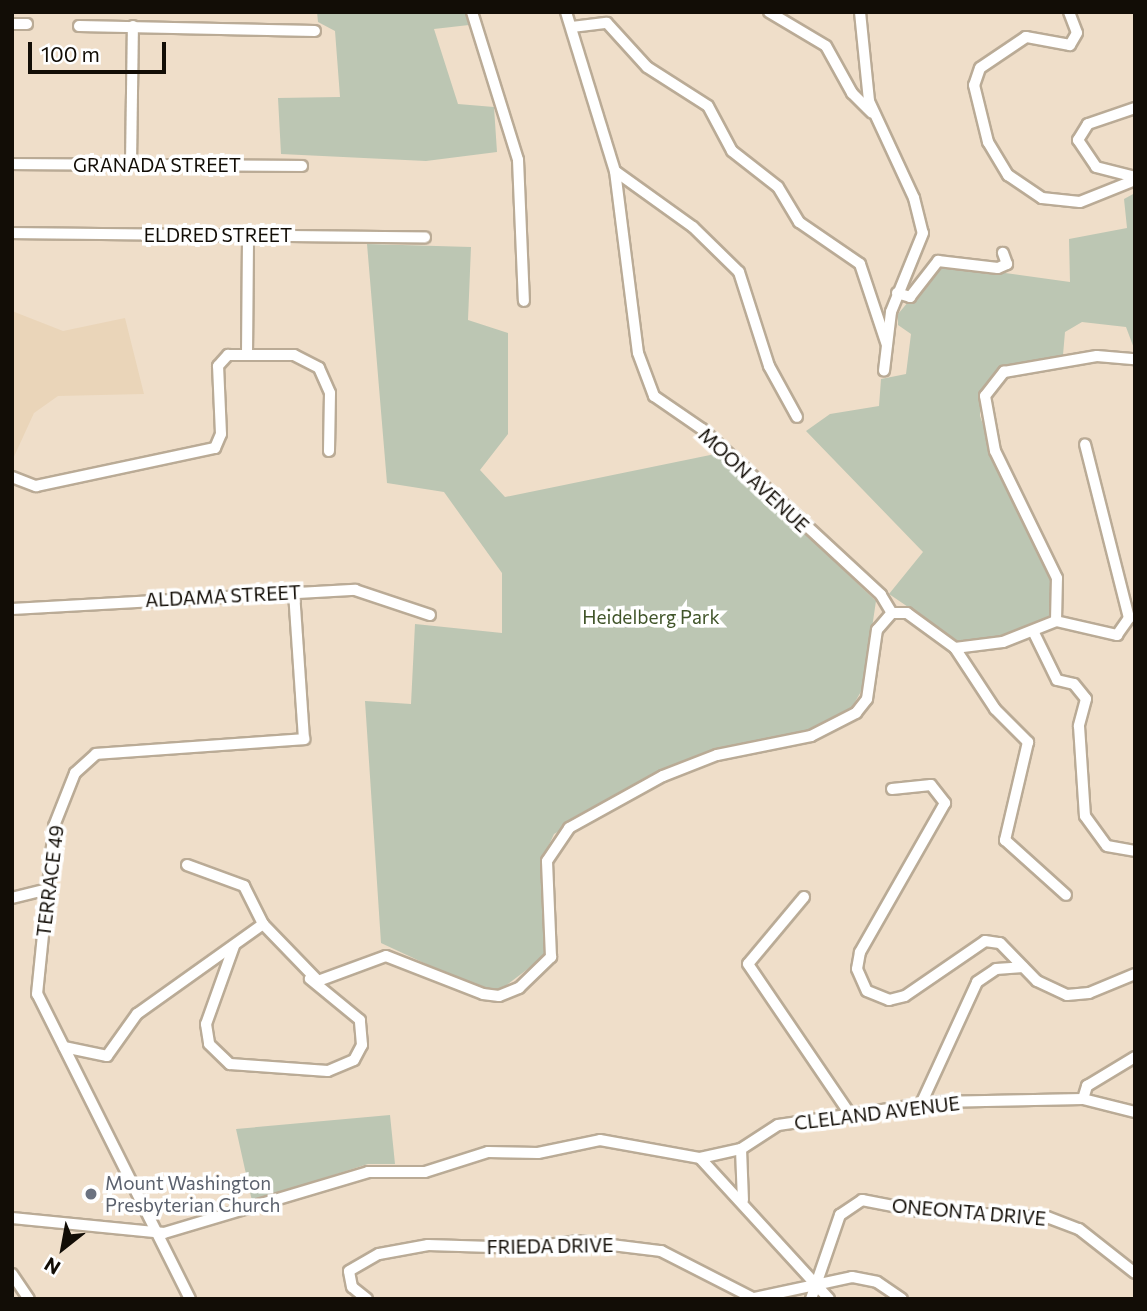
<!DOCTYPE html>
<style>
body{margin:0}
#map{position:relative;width:1147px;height:1311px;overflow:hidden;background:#efdec9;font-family:Commissioner,sans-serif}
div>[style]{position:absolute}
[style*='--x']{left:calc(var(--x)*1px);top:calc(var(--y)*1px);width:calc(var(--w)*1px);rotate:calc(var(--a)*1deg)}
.built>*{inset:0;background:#ead5b9}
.green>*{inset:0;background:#bcc6b3}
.roads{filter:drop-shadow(2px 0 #baab96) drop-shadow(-2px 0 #baab96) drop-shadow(0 2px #baab96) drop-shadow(0 -2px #baab96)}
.minor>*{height:10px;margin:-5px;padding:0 5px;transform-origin:5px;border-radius:5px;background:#fff}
.dots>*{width:19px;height:19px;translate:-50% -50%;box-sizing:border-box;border:4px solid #fff;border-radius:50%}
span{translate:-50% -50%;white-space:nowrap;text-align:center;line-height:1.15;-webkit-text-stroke:7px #fff;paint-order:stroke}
.street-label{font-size:19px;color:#120d06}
.park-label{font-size:19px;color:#41552a}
.worship-label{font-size:19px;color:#5b616d}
.left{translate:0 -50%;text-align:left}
.frame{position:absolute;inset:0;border:14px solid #120d06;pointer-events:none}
.north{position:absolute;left:28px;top:1213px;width:70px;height:70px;-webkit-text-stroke:5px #fff;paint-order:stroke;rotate:211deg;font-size:19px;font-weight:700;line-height:28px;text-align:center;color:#120d06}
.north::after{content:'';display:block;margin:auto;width:24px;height:32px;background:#120d06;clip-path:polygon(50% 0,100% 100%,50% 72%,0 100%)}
.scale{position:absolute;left:28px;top:42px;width:138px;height:32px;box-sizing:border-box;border:4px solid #120d06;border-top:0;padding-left:9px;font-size:21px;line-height:24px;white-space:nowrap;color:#120d06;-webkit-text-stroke:5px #fff;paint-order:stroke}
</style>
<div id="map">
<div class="built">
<div style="clip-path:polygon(12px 311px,63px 331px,125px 318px,144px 394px,58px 396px,34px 413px,12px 461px)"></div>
</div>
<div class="green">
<div style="clip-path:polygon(317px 12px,467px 12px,469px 25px,434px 29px,458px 104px,494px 107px,497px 152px,426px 161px,281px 154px,278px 98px,340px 97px,335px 31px,318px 22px)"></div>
<div style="clip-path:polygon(1135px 193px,1135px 351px,1126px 327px,1082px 322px,1065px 332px,1063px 355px,996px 372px,980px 394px,980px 416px,1003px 482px,1057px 591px,1051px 619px,992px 640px,961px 643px,889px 594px,923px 552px,806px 431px,830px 414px,879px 406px,881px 379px,906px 374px,911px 334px,898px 325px,898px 314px,930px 276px,947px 265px,1070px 282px,1069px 239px,1127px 228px,1124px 199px)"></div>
<div style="clip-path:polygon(367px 244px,471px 247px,468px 320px,508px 333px,508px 434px,480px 470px,505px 497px,720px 453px,876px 601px,863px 688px,851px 709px,808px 731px,717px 749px,659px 772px,554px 834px,542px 860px,546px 955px,499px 991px,482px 990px,381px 943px,365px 701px,411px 704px,415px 624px,502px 633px,502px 573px,444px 492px,387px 483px)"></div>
<div style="clip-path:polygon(390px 1115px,395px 1164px,368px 1164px,252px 1201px,236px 1129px)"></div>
</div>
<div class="roads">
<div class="minor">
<div style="--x:472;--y:12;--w:155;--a:72.7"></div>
<div style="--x:518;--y:160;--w:141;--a:87.6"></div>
<div style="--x:566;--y:12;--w:166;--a:72.9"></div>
<div style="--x:615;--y:171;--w:96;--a:35.7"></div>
<div style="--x:693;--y:227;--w:64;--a:44.4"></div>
<div style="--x:739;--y:272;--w:99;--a:72.3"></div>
<div style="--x:769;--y:366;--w:58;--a:61.2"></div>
<div style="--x:769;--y:12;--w:66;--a:30.8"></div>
<div style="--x:826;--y:46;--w:54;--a:61"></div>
<div style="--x:852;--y:93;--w:28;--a:45"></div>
<div style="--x:860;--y:12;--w:89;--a:84.2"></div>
<div style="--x:869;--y:101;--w:107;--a:65.1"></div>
<div style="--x:914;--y:198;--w:36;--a:76"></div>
<div style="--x:923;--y:233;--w:85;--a:112.1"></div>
<div style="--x:891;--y:312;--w:59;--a:96.8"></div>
<div style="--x:1069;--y:12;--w:22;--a:69"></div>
<div style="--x:1077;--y:33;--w:14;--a:120"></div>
<div style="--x:1070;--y:45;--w:45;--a:-169.7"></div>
<div style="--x:1026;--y:37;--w:55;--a:146"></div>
<div style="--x:980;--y:68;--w:18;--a:109"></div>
<div style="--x:974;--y:85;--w:59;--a:76.2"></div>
<div style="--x:988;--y:142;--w:39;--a:59"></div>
<div style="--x:1008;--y:175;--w:41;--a:34.1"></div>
<div style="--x:1042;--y:198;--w:38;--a:6"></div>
<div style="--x:1080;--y:202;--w:59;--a:-21.8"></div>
<div style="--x:12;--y:24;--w:15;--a:0"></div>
<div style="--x:79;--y:26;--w:236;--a:1.2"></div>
<div style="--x:572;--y:27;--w:35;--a:-7"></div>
<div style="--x:607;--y:23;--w:59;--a:47.7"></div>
<div style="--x:647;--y:67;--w:72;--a:32.6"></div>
<div style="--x:708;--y:106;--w:51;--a:61.9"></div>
<div style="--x:732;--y:151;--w:58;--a:38"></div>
<div style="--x:778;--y:187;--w:41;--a:59"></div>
<div style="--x:799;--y:222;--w:74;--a:34.5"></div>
<div style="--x:860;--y:264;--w:85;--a:71.6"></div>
<div style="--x:1135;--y:108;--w:50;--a:161.2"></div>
<div style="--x:1088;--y:124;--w:19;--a:122"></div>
<div style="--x:1078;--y:140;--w:32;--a:56"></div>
<div style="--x:1096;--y:167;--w:40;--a:14.4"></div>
<div style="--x:12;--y:164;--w:290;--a:0.4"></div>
<div style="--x:131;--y:164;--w:138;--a:-89.2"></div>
<div style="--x:615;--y:171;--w:183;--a:82.8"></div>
<div style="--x:638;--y:353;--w:46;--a:69.6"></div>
<div style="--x:654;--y:396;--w:58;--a:34.5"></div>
<div style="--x:702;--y:429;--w:244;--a:42.8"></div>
<div style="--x:881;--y:595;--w:21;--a:59"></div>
<div style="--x:12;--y:233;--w:413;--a:0.6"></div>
<div style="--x:897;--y:293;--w:14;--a:17"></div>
<div style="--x:910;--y:297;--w:46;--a:-52.1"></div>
<div style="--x:938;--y:261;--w:60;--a:6.7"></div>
<div style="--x:998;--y:268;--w:10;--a:-24"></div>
<div style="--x:1007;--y:264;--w:12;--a:-110"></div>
<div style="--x:247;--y:355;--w:47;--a:0"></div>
<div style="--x:294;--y:355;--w:28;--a:27"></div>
<div style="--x:319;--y:368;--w:27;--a:66"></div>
<div style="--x:330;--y:393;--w:58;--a:91"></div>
<div style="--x:12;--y:477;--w:26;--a:21"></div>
<div style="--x:36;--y:486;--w:183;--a:-12"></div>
<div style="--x:215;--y:448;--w:15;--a:-67"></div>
<div style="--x:221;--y:434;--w:68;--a:-92.5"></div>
<div style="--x:218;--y:366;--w:15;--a:-48"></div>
<div style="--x:228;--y:355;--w:19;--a:0"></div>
<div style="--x:247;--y:355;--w:119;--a:-89.5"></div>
<div style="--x:12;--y:609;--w:344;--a:-3.2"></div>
<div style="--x:355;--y:590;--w:79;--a:18.4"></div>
<div style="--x:1056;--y:621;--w:63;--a:12.9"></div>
<div style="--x:1117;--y:635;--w:21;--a:-55"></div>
<div style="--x:1129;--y:618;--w:179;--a:-104.2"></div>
<div style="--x:1034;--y:633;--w:52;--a:63.9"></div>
<div style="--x:1057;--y:680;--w:17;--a:13"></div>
<div style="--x:1074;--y:684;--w:19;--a:51"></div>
<div style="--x:1086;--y:699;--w:28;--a:105"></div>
<div style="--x:1079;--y:726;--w:90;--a:86.2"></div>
<div style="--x:1085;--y:816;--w:37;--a:54"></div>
<div style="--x:1107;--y:846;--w:28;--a:10"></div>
<div style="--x:955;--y:648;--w:73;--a:56.7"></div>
<div style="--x:995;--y:709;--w:47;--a:45"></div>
<div style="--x:1028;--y:742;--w:101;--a:103.2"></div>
<div style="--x:1005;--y:840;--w:82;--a:42"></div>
<div style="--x:892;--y:789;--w:39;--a:-6"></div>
<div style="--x:931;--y:785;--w:23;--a:52"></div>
<div style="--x:945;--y:803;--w:172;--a:119.7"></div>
<div style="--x:860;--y:952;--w:17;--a:100"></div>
<div style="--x:857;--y:969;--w:24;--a:66"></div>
<div style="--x:867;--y:991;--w:24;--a:22"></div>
<div style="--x:889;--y:1000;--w:16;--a:-14"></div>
<div style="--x:905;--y:996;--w:97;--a:-34.5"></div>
<div style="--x:985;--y:941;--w:15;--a:8"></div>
<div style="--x:1000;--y:943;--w:53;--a:45.8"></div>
<div style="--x:1037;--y:981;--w:33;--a:25"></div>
<div style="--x:1067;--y:995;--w:22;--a:-5"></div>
<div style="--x:1089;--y:993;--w:50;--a:-22.4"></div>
<div style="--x:187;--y:865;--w:61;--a:20.2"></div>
<div style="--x:244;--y:886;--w:42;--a:63.4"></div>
<div style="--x:804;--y:897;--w:87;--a:129.9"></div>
<div style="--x:748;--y:964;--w:185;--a:55.8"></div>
<div style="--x:12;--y:898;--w:37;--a:-14"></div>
<div style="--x:234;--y:946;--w:83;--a:109.7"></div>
<div style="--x:206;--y:1024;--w:20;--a:81"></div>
<div style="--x:209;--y:1044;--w:29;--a:44"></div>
<div style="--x:230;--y:1064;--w:98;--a:4.1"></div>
<div style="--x:328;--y:1071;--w:28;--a:-23"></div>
<div style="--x:354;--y:1060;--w:17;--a:-62"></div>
<div style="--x:362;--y:1045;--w:25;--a:-95"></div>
<div style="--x:360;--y:1020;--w:65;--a:-140.6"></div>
<div style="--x:64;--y:1047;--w:44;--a:11.8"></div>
<div style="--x:107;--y:1056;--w:52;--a:-54.5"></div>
<div style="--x:137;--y:1014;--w:155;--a:-35.5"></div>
<div style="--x:263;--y:924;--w:79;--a:46"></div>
<div style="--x:318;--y:981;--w:72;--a:-20.2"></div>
<div style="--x:386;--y:956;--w:104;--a:21.4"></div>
<div style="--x:483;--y:994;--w:16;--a:7"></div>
<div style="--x:499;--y:996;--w:22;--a:-22"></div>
<div style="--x:519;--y:988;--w:45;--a:-44.1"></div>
<div style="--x:551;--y:957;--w:96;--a:-92.4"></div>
<div style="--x:547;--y:861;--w:40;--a:-56"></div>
<div style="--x:569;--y:828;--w:107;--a:-29"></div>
<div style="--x:663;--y:776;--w:58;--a:-21.3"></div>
<div style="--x:717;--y:755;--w:96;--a:-11.4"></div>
<div style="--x:811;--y:736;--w:51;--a:-27.1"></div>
<div style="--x:856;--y:713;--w:18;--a:-52"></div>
<div style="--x:867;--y:699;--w:70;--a:-81.8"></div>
<div style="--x:877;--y:630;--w:23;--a:-49"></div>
<div style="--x:892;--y:613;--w:15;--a:0"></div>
<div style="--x:907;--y:613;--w:59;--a:36.1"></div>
<div style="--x:955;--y:648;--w:48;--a:-7.1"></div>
<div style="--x:1003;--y:642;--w:57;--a:-21.6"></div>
<div style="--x:1056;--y:621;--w:43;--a:-88.7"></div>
<div style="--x:1057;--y:578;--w:141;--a:-116"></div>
<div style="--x:995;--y:451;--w:56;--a:-100.3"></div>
<div style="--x:985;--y:396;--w:31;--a:-52"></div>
<div style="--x:1004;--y:372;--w:94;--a:-9.8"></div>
<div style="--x:1097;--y:356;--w:38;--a:5"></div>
<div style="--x:1083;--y:1099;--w:14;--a:-73"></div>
<div style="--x:1087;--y:1086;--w:56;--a:-31.1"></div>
<div style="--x:921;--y:1104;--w:134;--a:-65.3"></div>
<div style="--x:977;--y:982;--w:23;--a:-34"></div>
<div style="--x:996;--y:969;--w:27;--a:-4"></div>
<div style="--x:741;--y:1149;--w:51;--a:87.8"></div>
<div style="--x:700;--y:1158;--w:191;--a:47.5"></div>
<div style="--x:12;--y:1218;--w:153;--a:5.6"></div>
<div style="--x:164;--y:1233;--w:213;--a:-16.6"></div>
<div style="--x:368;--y:1172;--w:57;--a:0"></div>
<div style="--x:425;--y:1172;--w:66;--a:-17.6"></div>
<div style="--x:488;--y:1152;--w:50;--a:1.1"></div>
<div style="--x:538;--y:1153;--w:63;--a:-11.8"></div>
<div style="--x:600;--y:1140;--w:102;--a:10.2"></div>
<div style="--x:700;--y:1158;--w:42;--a:-12.4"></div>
<div style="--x:741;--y:1149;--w:44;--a:-33"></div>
<div style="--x:778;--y:1125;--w:161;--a:-8.2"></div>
<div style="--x:937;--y:1102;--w:146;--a:-1.2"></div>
<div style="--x:1083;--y:1099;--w:54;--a:14"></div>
<div style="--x:12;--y:1274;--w:30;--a:56"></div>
<div style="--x:190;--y:1299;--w:341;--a:-116.6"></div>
<div style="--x:37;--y:994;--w:169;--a:-84.2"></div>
<div style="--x:54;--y:826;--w:57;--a:-68.4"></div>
<div style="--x:75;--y:773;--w:28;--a:-42"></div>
<div style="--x:96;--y:754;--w:209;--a:-4.1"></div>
<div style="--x:304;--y:739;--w:148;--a:-93.9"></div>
<div style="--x:367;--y:1299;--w:19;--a:-141"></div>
<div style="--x:352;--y:1287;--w:16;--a:-101"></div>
<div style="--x:349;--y:1271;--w:34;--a:-30"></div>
<div style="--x:379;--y:1254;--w:50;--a:-10.4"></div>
<div style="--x:428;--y:1245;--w:96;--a:1.8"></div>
<div style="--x:524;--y:1248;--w:55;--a:-7.3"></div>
<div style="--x:579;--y:1241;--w:83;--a:7"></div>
<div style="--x:661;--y:1251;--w:103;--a:27.1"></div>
<div style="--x:750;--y:1299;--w:104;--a:-12.2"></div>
<div style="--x:852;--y:1277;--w:25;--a:11"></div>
<div style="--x:877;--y:1282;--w:30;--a:34"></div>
<div style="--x:811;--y:1299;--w:89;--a:-71"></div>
<div style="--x:840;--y:1215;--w:27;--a:-34"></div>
<div style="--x:862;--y:1200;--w:58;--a:10.9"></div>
<div style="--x:919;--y:1211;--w:128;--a:2.7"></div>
<div style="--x:1047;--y:1217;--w:34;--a:21"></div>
<div style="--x:1079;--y:1229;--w:71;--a:38.2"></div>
</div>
</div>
<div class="dots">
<div style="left:91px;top:1194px;background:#6b7280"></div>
</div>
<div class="street-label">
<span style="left:157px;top:165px">GRANADA STREET</span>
<span style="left:218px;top:235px">ELDRED STREET</span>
<span style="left:754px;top:480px;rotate:43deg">MOON AVENUE</span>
<span style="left:223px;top:596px;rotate:-3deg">ALDAMA STREET</span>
<span style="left:50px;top:881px;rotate:-83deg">TERRACE 49</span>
<span style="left:877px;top:1113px;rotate:-7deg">CLELAND AVENUE</span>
<span style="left:969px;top:1212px;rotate:5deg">ONEONTA DRIVE</span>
<span style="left:550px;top:1246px;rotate:-1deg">FRIEDA DRIVE</span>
</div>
<div class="park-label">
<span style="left:651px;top:617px">Heidelberg Park</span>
</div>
<div class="worship-label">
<span class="left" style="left:105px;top:1194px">Mount Washington<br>Presbyterian Church</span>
</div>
<div class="frame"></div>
<div class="north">N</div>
<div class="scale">100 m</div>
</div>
